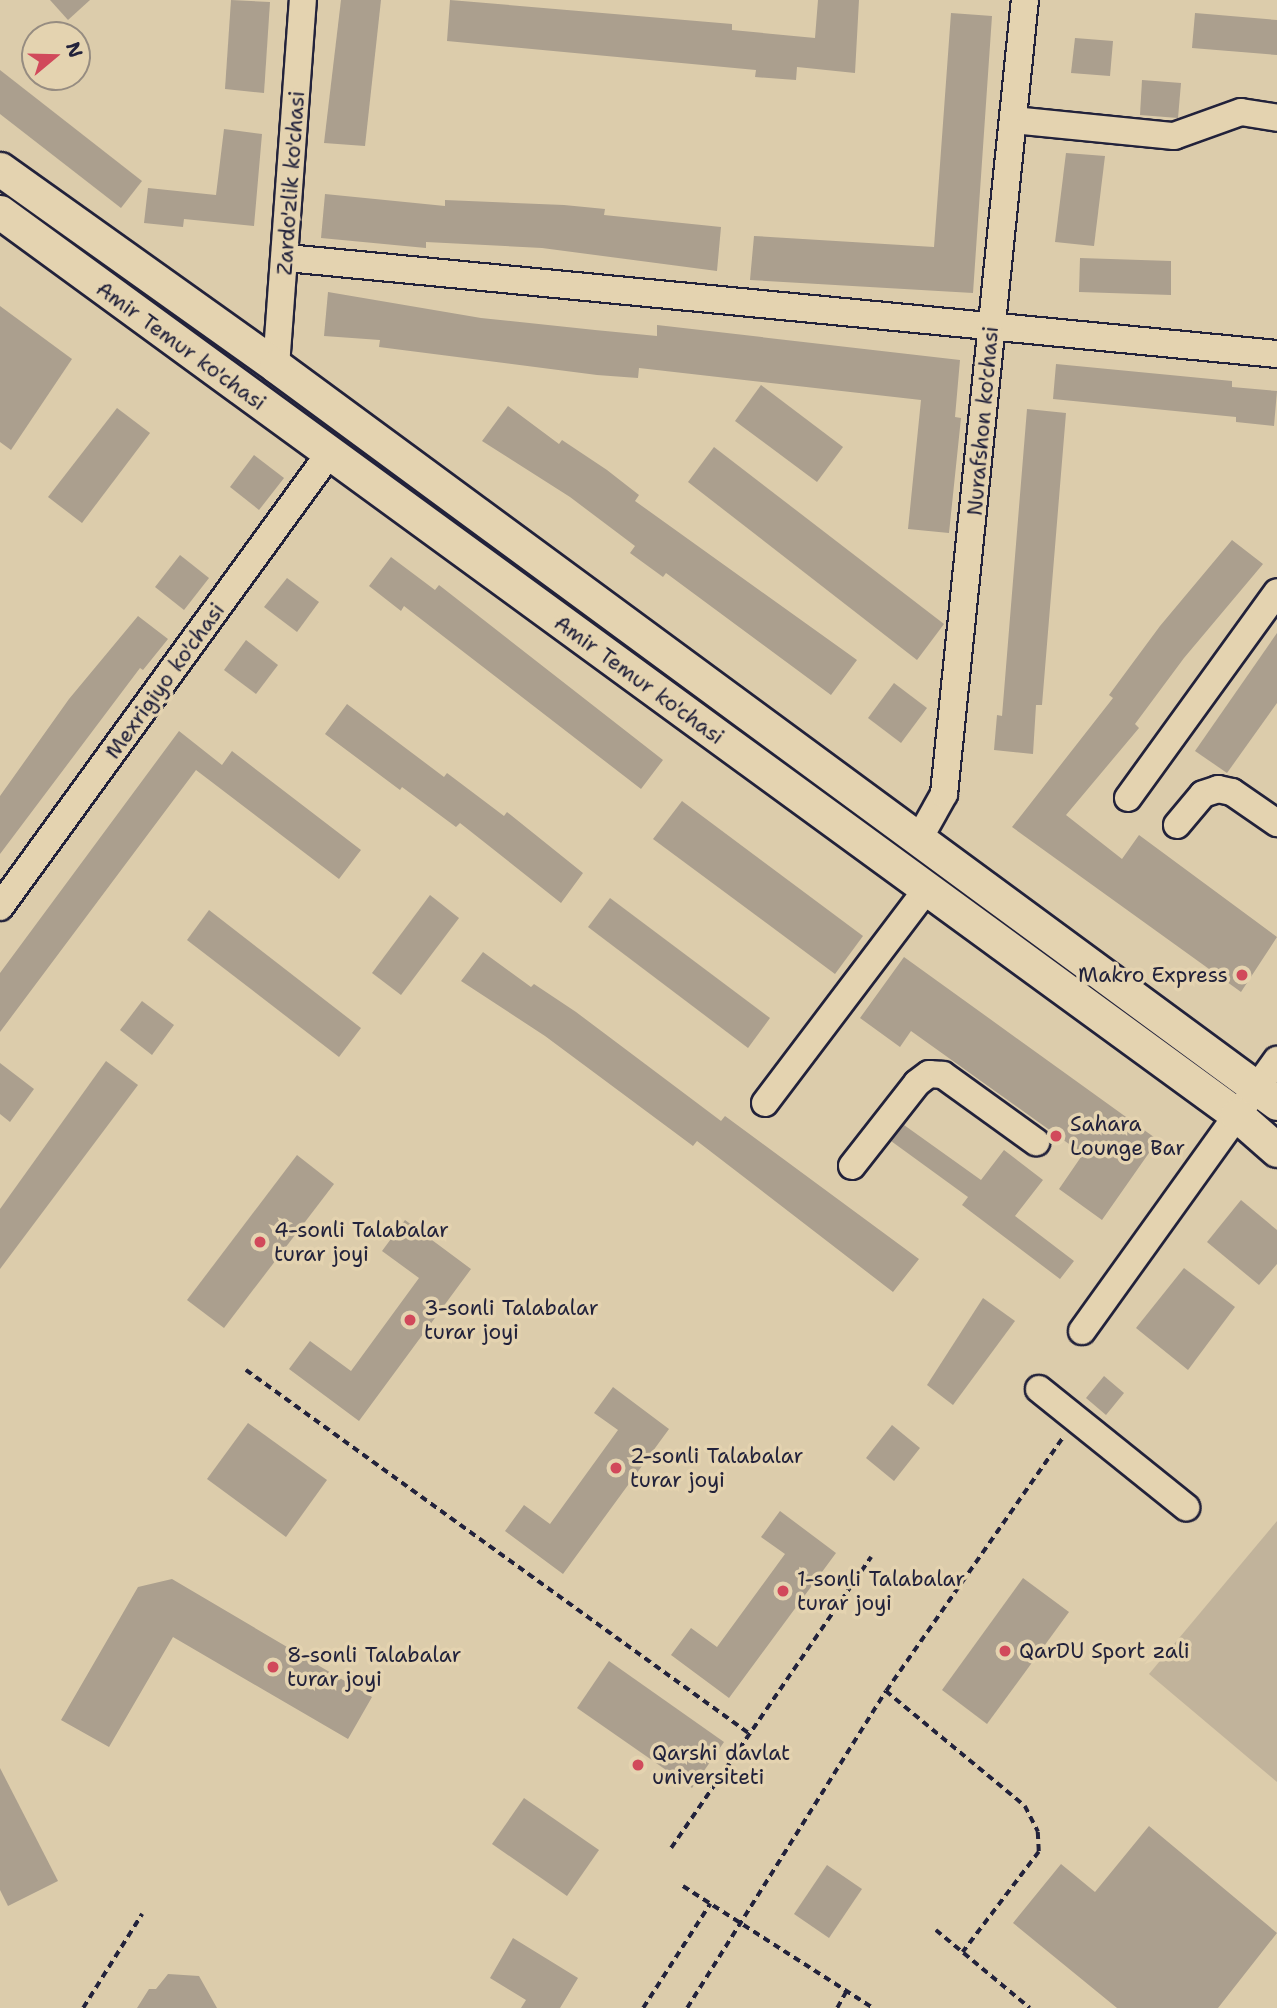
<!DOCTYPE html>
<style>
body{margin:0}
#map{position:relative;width:1277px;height:2008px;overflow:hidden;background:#dcccab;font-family:"Shantell Sans",sans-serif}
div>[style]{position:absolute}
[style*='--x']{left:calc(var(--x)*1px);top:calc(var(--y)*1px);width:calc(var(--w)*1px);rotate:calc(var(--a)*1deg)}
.green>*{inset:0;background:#c1b39b}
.building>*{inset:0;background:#ab9f8e}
.path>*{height:3.5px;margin-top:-1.75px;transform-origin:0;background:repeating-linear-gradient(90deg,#22223b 0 7px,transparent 0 12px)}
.roads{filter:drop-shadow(2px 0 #22223b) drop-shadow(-2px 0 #22223b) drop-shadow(0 2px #22223b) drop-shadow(0 -2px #22223b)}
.minor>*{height:26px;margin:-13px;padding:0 13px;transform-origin:13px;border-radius:13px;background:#e4d3b0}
.major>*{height:33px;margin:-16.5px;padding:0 16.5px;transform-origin:16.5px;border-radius:16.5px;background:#e4d3b0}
.dots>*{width:19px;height:19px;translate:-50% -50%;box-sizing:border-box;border:4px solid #e4d3b0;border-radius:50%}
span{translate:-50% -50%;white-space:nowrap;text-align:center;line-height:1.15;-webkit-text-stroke:7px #e4d3b0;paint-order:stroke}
.street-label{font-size:21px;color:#22223b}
.poi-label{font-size:21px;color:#22223b}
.right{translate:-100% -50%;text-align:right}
.left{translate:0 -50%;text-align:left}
.north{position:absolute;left:21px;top:21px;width:70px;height:70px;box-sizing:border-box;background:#e4d3b0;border:2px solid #968c81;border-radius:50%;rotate:71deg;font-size:19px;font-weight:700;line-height:28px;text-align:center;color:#22223b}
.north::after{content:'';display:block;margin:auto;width:24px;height:32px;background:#d1495b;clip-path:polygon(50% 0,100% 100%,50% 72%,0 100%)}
</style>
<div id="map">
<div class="green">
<div style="clip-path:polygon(1277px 1521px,1277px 1782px,1149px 1674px)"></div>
</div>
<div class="building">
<div style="clip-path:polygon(50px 0,90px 0,68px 20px)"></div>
<div style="clip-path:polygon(231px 0,270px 2px,264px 93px,225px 89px)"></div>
<div style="clip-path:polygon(341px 0,381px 0,365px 146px,324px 143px)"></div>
<div style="clip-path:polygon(450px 0,732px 24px,732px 30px,815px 38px,818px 0,859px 0,855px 73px,797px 67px,796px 80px,755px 77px,756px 70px,447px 41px)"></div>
<div style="clip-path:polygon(951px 13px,992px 16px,973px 293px,750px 280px,754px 236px,934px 247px)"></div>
<div style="clip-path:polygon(1195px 13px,1277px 20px,1277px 55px,1192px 48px)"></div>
<div style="clip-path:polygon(1075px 38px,1113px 41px,1110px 76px,1071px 73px)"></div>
<div style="clip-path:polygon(0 70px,142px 181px,121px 208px,0 114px)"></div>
<div style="clip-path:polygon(1142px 80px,1181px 83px,1178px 118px,1140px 115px)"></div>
<div style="clip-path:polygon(224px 129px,262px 134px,254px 226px,184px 219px,183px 227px,144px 223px,148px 188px,216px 195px)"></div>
<div style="clip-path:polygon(1066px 153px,1105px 156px,1094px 246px,1055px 242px)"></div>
<div style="clip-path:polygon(325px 194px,445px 206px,445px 200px,564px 205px,605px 209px,604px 215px,721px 227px,717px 271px,542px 248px,426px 242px,426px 248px,321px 238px)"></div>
<div style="clip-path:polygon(1080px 258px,1171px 261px,1171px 295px,1079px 292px)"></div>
<div style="clip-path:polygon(328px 292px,481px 318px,595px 330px,657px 336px,657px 325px,960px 360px,955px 417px,961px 418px,949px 533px,908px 529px,921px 400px,639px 368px,638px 378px,597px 375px,379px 347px,380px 340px,324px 336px)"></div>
<div style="clip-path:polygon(0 306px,72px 359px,11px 450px,0 442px)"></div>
<div style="clip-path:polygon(1056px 364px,1232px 381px,1232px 387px,1277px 391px,1274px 426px,1236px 422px,1236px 417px,1053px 399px)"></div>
<div style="clip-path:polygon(761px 385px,843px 447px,817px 482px,735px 421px)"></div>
<div style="clip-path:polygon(508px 406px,559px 444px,562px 440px,607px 470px,639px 495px,635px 501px,857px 660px,831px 695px,666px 573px,663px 577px,630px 553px,635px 546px,570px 497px,482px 441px)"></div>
<div style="clip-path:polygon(117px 408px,150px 433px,82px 523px,48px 497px)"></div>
<div style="clip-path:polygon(1027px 409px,1066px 413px,1042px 705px,1036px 705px,1033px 754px,994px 750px,997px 715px,1002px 716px)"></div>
<div style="clip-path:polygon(714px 447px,944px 624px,917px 660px,688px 482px)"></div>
<div style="clip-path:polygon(254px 455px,284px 478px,259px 510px,230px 487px)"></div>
<div style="clip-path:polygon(1232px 540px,1263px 564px,1184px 658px,1135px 724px,1139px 728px,1066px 815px,1122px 859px,1139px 835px,1277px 937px,1241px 992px,1012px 827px,1113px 698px,1109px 695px,1160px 626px)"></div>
<div style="clip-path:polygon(180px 555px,209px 578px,184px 610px,155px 587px)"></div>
<div style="clip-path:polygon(391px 557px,435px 590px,439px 585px,663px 760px,641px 789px,404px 606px,401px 611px,369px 586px)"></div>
<div style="clip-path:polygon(287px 578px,319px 602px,297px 632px,264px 607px)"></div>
<div style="clip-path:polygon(138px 616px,168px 639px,143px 670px,140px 668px,0 854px,0 796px,69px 699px)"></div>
<div style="clip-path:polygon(1277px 633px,1277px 703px,1227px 773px,1195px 751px)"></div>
<div style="clip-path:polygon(246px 640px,278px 665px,256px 694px,224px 670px)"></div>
<div style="clip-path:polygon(894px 683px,927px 708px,901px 743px,868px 718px)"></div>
<div style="clip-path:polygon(347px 704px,444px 777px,447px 773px,504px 816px,507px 812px,583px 873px,561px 903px,460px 823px,456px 827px,402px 787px,400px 790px,325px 734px)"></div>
<div style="clip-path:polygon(179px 731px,222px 765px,232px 751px,361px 850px,339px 879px,196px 770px,0 1032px,0 973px)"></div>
<div style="clip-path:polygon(682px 801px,863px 936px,835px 974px,653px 839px)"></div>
<div style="clip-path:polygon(430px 895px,459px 918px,401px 995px,372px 973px)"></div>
<div style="clip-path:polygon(610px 898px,770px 1018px,748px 1048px,588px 927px)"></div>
<div style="clip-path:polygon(209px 910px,361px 1028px,339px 1057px,187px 940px)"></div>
<div style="clip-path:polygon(483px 952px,531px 987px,534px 984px,576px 1012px,721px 1121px,725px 1116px,919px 1259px,893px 1292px,697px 1141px,693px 1146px,545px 1036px,461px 981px)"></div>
<div style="clip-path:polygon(904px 957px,1158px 1140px,1102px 1220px,1059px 1189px,1083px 1154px,911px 1031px,900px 1047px,860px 1018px)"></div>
<div style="clip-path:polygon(142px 1001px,174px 1025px,152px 1055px,120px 1030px)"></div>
<div style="clip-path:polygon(106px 1061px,138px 1085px,0 1269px,0 1209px)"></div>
<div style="clip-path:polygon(0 1063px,34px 1089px,10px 1122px,0 1114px)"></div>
<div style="clip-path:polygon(904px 1125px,981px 1180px,1004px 1150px,1043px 1180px,1015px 1216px,1074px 1261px,1060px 1279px,962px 1205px,968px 1197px,891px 1141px)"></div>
<div style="clip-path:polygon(297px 1155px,334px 1184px,224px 1328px,187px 1300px)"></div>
<div style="clip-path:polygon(1241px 1200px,1277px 1230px,1277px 1264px,1259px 1285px,1207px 1242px)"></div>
<div style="clip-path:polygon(405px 1220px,471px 1269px,359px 1421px,289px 1369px,310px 1341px,351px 1371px,419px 1278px,382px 1251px)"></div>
<div style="clip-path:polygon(1184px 1268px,1235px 1307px,1188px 1370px,1136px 1328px)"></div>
<div style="clip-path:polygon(983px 1298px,1015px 1321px,953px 1405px,927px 1385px)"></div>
<div style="clip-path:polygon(1104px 1376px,1124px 1393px,1106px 1415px,1086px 1398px)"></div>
<div style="clip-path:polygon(613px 1387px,669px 1429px,563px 1574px,505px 1531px,524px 1505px,550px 1524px,618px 1430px,594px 1413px)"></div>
<div style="clip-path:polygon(248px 1423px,327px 1480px,286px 1537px,207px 1479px)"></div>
<div style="clip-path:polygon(892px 1425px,920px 1448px,894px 1481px,866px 1458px)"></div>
<div style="clip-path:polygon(780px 1511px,836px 1553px,729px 1698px,671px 1655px,691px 1628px,717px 1647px,785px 1554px,761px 1537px)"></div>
<div style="clip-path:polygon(1023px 1578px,1069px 1612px,987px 1724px,942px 1690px)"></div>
<div style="clip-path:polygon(172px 1579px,372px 1697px,348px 1739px,173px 1637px,109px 1747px,61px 1720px,138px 1587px)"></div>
<div style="clip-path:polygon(609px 1661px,724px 1742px,692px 1788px,577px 1708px)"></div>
<div style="clip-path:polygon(0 1768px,58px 1881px,8px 1906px,0 1890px)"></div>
<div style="clip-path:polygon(524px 1798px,599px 1850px,567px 1896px,492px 1844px)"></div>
<div style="clip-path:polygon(1149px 1826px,1277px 1933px,1218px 2008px,1117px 2008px,1013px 1923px,1061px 1864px,1095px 1892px)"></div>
<div style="clip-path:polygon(827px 1865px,862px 1889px,829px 1938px,794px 1914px)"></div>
<div style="clip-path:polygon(513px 1938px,578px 1978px,560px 2008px,521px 2008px,526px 2000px,490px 1978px)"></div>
<div style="clip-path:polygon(168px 1974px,199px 1976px,217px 2008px,137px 2008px,149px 1989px,156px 1989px)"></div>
</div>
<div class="path">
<div style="--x:246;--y:1370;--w:622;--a:35.84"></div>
<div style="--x:886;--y:1691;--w:180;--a:39.6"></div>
<div style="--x:1025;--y:1806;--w:29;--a:63"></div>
<div style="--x:1038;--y:1832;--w:20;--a:87"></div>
<div style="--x:1039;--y:1852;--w:126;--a:127.2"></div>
<div style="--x:671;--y:1848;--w:353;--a:-55.5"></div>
<div style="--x:683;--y:1886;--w:226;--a:32.7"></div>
<div style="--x:936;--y:1930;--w:122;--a:39.7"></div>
<div style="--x:83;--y:2008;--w:111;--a:-57.9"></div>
<div style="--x:643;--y:2008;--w:124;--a:-57.2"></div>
<div style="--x:687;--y:2008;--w:374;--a:-57.9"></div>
<div style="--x:886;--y:1691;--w:310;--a:-55.1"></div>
<div style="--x:837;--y:2008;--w:18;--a:-61"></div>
</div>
<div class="roads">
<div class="minor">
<div style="--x:1013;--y:120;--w:162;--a:5.7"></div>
<div style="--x:1174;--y:136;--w:71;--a:-19.7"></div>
<div style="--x:1241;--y:112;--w:36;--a:9"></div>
<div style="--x:287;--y:258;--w:995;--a:5.54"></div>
<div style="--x:276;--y:366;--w:367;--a:-85.8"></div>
<div style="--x:1128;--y:798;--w:254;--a:-54.1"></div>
<div style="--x:1177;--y:825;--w:40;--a:-50"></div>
<div style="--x:1203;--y:794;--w:16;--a:-18"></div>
<div style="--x:1218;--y:789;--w:14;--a:12"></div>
<div style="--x:1232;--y:792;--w:55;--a:34.6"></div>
<div style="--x:920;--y:837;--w:49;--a:-60.8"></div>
<div style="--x:944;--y:794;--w:798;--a:-84.18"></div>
<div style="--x:0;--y:907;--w:560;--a:-54.01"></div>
<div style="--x:765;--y:1103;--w:268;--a:-52.9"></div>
<div style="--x:852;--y:1166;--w:105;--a:-51.9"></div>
<div style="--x:917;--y:1083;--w:15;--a:-37"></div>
<div style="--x:929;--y:1074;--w:14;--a:4"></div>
<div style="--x:943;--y:1075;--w:115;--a:35.8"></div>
<div style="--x:1082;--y:1331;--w:334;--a:-54.3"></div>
<div style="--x:1039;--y:1389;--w:189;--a:38.8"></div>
</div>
<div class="major">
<div style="--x:0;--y:169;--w:339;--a:35.5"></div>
<div style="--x:276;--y:366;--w:1243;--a:36.36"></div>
<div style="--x:0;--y:212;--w:1532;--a:36.13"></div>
<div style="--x:1237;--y:1115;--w:53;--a:41.2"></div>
</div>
</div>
<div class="dots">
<div style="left:1242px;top:975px;background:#d1495b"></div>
<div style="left:1056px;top:1136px;background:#d1495b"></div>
<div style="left:260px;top:1242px;background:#d1495b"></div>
<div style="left:410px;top:1320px;background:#d1495b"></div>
<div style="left:616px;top:1468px;background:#d1495b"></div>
<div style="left:783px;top:1591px;background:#d1495b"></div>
<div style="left:1005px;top:1651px;background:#d1495b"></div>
<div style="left:273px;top:1667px;background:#d1495b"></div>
<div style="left:638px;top:1765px;background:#d1495b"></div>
</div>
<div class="street-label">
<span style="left:291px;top:183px;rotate:-86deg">Zardo'zlik ko'chasi</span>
<span style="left:181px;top:346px;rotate:36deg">Amir Temur ko'chasi</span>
<span style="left:983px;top:421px;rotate:-85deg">Nurafshon ko'chasi</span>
<span style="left:639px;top:680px;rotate:36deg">Amir Temur ko'chasi</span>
<span style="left:165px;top:681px;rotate:-54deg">Mexrigiyo ko'chasi</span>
</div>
<div class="poi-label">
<span class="right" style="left:1228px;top:975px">Makro Express</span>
<span class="left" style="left:1070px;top:1136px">Sahara<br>Lounge Bar</span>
<span class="left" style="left:274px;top:1242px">4-sonli Talabalar<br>turar joyi</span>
<span class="left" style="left:424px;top:1320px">3-sonli Talabalar<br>turar joyi</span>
<span class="left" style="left:630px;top:1468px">2-sonli Talabalar<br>turar joyi</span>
<span class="left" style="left:797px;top:1591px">1-sonli Talabalar<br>turar joyi</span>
<span class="left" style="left:1019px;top:1651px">QarDU Sport zali</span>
<span class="left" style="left:287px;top:1667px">8-sonli Talabalar<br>turar joyi</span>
<span class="left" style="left:652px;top:1765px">Qarshi davlat<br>universiteti</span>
</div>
<div class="north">N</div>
</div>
